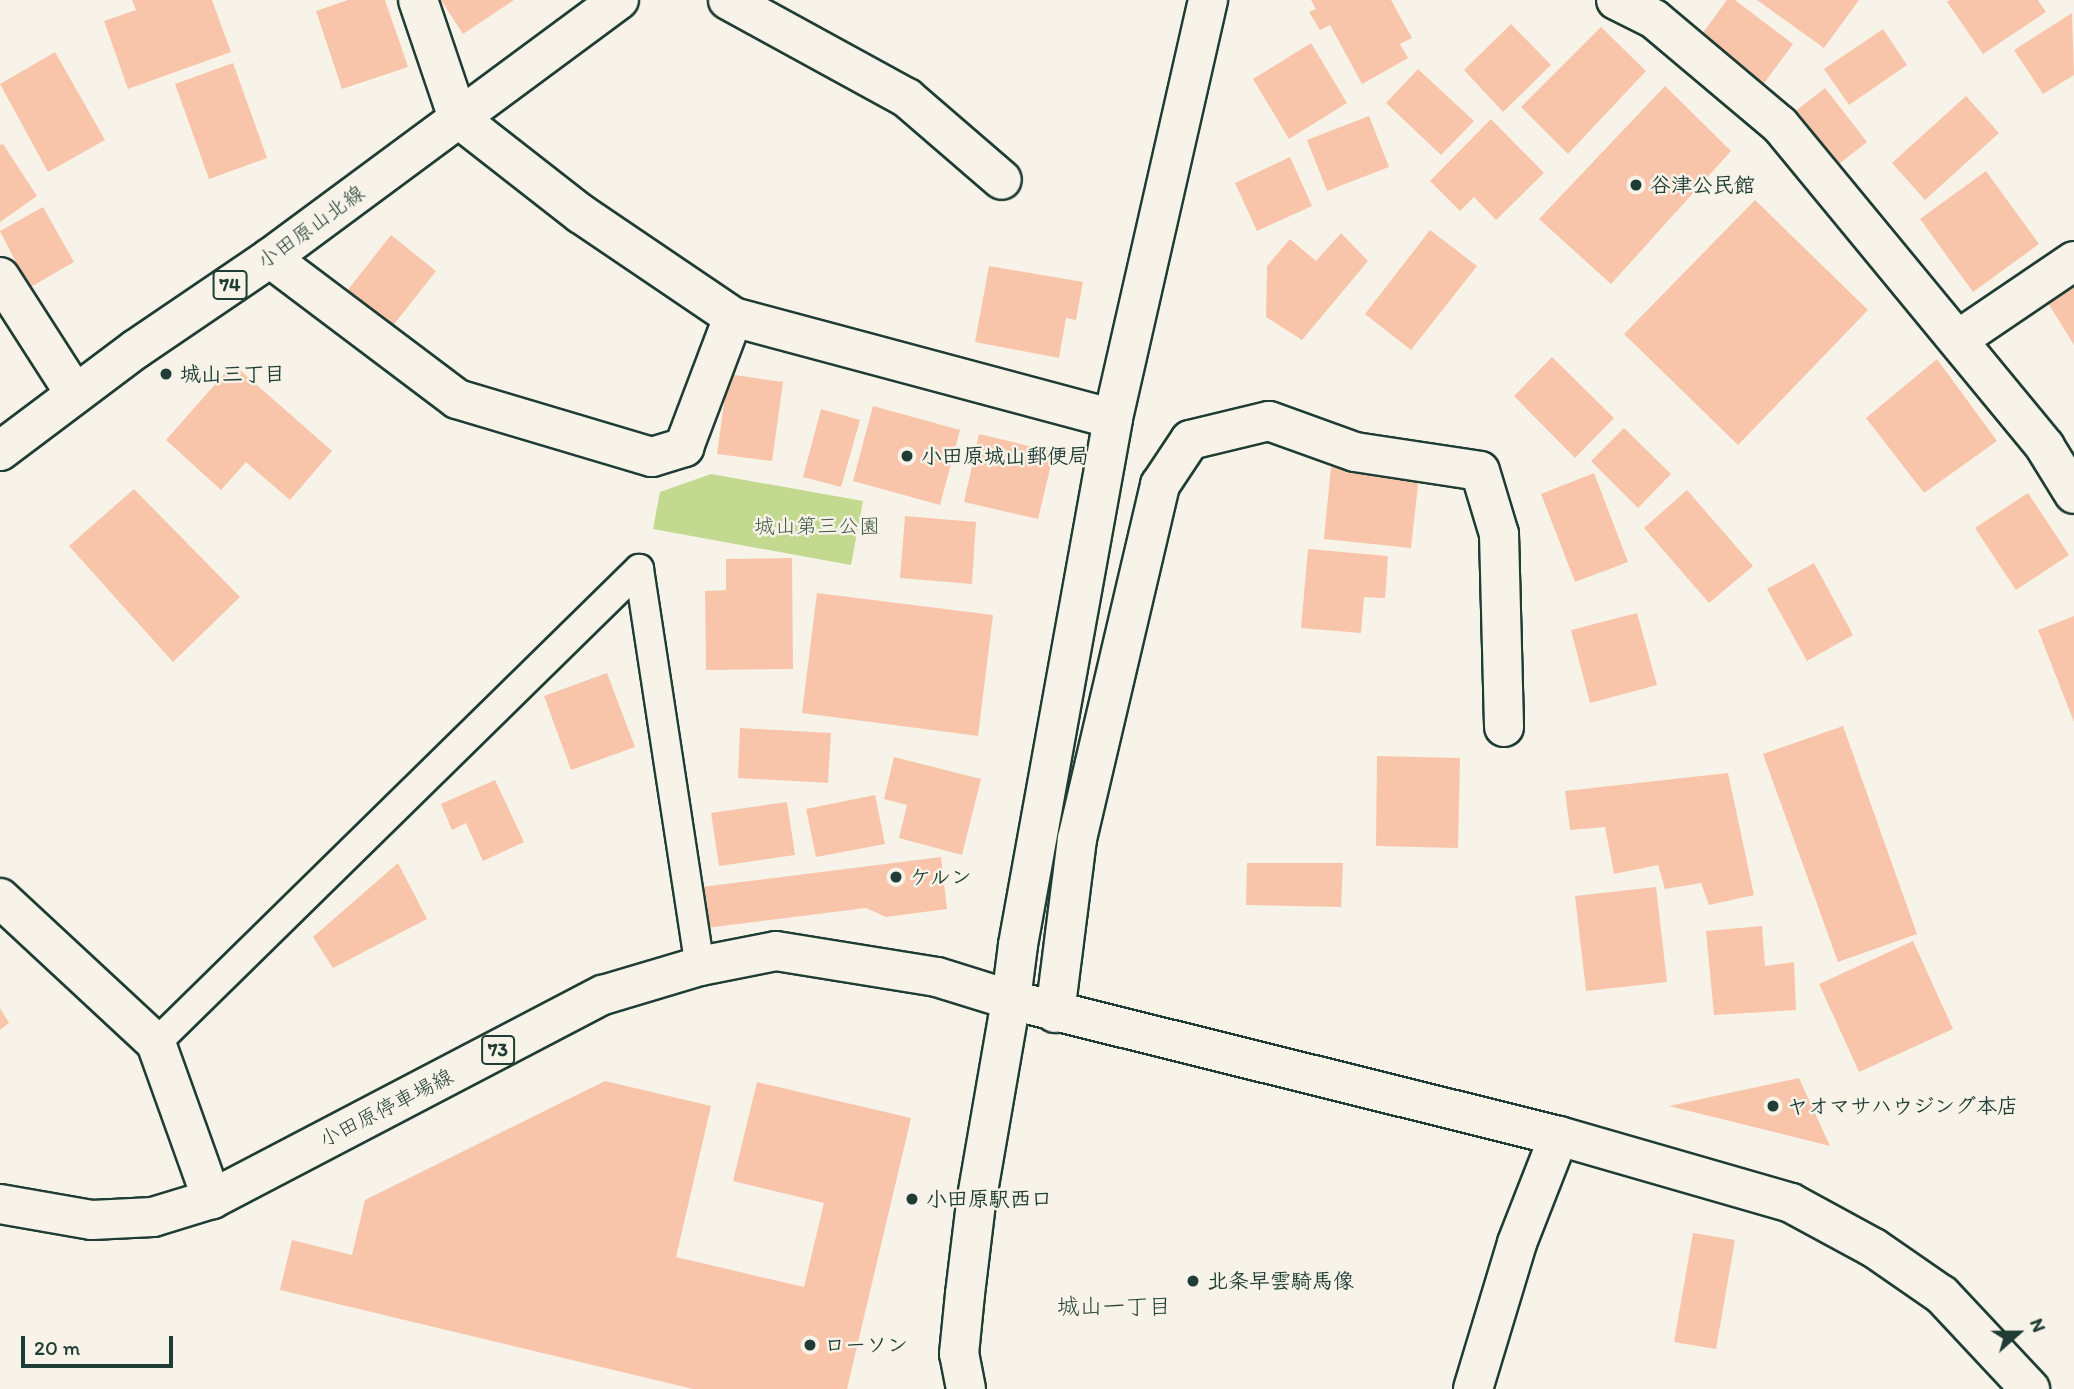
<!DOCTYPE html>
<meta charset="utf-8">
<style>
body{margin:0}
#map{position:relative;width:2074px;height:1389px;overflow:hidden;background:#f7f3e8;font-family:Itim,"Klee One",sans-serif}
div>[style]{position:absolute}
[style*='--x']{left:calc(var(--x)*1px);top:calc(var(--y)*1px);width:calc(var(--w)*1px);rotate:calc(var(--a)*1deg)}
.green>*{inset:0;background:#c2d98f}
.building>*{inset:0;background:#f9c5aa}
.roads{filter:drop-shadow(2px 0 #1f3d34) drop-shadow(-2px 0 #1f3d34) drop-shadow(0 2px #1f3d34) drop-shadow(0 -2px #1f3d34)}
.lane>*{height:28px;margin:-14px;padding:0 14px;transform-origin:14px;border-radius:14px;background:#f7f3e8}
.street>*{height:38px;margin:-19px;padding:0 19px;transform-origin:19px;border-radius:19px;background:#f7f3e8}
.secondary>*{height:38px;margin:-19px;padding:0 19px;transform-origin:19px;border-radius:19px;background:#f7f3e8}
.primary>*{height:38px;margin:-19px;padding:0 19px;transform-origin:19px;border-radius:19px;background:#f7f3e8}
.dots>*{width:19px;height:19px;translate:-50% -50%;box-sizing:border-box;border:4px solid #f7f3e8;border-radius:50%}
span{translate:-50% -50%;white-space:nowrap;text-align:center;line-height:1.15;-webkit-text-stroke:5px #f7f3e8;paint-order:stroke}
.shield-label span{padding:2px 5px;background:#f7f3e8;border:2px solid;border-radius:5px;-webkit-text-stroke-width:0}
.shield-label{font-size:19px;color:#1f3d34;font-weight:700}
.poi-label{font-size:21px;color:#1f3d34;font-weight:700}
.left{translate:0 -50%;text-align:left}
.street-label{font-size:21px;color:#1f3d34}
.park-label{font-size:21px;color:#405c46}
.neighbourhood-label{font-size:23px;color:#1f3d34}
.north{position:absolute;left:1983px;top:1298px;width:70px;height:70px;-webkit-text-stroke:5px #f7f3e8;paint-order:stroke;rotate:69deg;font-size:19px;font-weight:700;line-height:28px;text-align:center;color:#1f3d34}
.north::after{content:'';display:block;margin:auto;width:24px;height:32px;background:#1f3d34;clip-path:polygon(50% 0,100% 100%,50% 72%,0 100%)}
.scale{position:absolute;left:21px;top:1336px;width:152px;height:32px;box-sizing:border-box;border:4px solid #1f3d34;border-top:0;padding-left:9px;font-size:21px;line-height:24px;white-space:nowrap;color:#1f3d34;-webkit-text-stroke:5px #f7f3e8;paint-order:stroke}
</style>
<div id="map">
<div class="green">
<div style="clip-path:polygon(711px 474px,863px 501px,851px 565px,653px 529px,660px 492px)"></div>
</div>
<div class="building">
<div style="clip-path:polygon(132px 0,212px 0,231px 52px,128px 89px,104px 21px,136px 10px)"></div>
<div style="clip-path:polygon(348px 0,385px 0,408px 67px,342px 89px,316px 11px)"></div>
<div style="clip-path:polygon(441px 0,514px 0,463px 34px)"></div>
<div style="clip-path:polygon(1311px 0,1391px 0,1412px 38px,1400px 44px,1408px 58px,1362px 84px,1330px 25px,1320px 30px,1309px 12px,1316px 9px)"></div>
<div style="clip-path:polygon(1727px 0,1735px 0,1793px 44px,1762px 86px,1699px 38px)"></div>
<div style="clip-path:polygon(1757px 0,1859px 0,1824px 48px)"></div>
<div style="clip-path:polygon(1950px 0,2038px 0,2046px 12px,1983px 54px,1947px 2px)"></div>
<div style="clip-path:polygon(2072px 13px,2074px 75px,2043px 94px,2014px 50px)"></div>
<div style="clip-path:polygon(1511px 24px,1551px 65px,1503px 112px,1464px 70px)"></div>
<div style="clip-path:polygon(1601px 27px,1646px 71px,1568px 154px,1521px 107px)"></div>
<div style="clip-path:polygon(1883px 29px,1907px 65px,1849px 105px,1824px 69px)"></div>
<div style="clip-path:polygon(1311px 43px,1347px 103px,1289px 139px,1253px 79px)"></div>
<div style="clip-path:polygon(55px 52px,105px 140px,48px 172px,0 84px)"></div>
<div style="clip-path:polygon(233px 63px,267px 158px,209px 179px,175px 84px)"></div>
<div style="clip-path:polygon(1418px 69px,1474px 121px,1441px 155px,1386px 103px)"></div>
<div style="clip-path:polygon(1665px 86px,1731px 151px,1611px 284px,1539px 219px)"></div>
<div style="clip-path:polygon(1825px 88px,1867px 142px,1826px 174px,1784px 120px)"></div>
<div style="clip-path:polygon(1966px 96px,1999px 133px,1925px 200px,1892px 163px)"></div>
<div style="clip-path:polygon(1369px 116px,1389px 167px,1327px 191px,1307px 140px)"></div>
<div style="clip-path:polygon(1491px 119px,1544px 173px,1496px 220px,1474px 197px,1460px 211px,1430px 181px)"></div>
<div style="clip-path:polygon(3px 144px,37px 196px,0 222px,0 145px)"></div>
<div style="clip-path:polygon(1290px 157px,1312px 206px,1257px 231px,1235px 183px)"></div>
<div style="clip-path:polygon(1986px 171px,2039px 244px,1973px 292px,1920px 219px)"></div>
<div style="clip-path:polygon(1755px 200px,1868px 310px,1738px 445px,1624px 334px)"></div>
<div style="clip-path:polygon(43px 207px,74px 262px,29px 288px,0 231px)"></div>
<div style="clip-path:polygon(1430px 230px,1477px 266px,1411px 350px,1365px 314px)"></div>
<div style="clip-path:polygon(1341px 233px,1368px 261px,1302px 340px,1266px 317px,1267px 266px,1290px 239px,1316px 261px)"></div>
<div style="clip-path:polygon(391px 235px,436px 271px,392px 327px,347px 291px)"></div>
<div style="clip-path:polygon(989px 266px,1083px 282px,1076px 320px,1066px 318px,1059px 358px,975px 342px)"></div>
<div style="clip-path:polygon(2074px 287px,2074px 345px,2048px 303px)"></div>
<div style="clip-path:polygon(1552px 357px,1614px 418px,1575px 458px,1514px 396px)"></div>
<div style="clip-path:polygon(1937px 359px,1997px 441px,1924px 493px,1866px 418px)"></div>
<div style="clip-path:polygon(233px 364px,332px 451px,290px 500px,246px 462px,221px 490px,166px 440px)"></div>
<div style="clip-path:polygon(728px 374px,783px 382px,772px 461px,717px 454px)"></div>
<div style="clip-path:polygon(873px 406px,960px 430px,940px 505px,853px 481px)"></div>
<div style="clip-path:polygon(821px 409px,860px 420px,841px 487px,803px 477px)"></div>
<div style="clip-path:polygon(1624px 428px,1671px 474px,1638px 508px,1591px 461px)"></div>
<div style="clip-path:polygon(979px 434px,1054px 452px,1038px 519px,964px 502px)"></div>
<div style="clip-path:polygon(1331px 467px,1419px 476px,1411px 548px,1324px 539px)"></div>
<div style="clip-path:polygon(1594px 473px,1628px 562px,1575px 582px,1541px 494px)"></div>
<div style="clip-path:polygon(134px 489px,240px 597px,173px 662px,69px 546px)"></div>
<div style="clip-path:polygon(1687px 490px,1753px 566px,1709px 603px,1644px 528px)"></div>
<div style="clip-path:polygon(2028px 493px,2069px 555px,2016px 590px,1975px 528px)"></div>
<div style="clip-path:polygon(905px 516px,976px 522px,972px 584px,900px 578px)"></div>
<div style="clip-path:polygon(1308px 549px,1388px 556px,1385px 598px,1364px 597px,1361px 633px,1301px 628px)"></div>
<div style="clip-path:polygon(792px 558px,793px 669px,706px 670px,705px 591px,726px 590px,726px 559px)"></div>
<div style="clip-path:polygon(1814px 563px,1853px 635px,1807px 661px,1767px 589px)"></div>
<div style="clip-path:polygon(817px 593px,993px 615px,978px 736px,802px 713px)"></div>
<div style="clip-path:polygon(1637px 613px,1657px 685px,1590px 703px,1571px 630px)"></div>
<div style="clip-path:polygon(2074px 616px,2074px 722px,2038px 630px)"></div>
<div style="clip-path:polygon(607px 673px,635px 747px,571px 770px,544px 696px)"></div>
<div style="clip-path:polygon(1843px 726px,1917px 934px,1838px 962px,1763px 754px)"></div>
<div style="clip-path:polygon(740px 728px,831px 733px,828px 783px,738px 778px)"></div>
<div style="clip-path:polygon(1377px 756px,1460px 758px,1458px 848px,1376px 846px)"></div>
<div style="clip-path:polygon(894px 757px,981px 779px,962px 855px,899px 838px,907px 805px,884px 799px)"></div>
<div style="clip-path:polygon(1728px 773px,1754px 895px,1709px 905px,1701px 883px,1665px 889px,1658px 865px,1614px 874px,1605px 827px,1570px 830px,1565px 791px)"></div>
<div style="clip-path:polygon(495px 780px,524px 842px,483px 861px,466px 823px,452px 830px,441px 804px)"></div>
<div style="clip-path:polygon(875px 795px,885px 844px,816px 857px,806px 809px)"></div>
<div style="clip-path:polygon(787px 802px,795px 855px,719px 866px,711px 813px)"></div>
<div style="clip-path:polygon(941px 857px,947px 909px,886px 917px,866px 908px,698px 929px,693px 888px)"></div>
<div style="clip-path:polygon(398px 863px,427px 919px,333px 968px,313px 937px)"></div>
<div style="clip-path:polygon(1247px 863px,1343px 863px,1341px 907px,1246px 905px)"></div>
<div style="clip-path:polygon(1656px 887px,1667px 982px,1586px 991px,1575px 896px)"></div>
<div style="clip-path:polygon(1762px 926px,1765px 966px,1794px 962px,1796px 1010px,1714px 1015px,1706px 931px)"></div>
<div style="clip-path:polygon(1913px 941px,1953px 1029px,1859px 1072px,1819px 984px)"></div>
<div style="clip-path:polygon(0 1008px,9px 1023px,0 1030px)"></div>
<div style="clip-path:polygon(1799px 1078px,1830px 1146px,1669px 1106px)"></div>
<div style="clip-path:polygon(605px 1081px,711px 1106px,676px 1257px,804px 1287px,824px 1203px,733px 1181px,757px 1082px,911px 1118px,847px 1389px,693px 1389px,280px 1290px,292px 1240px,352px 1255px,365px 1200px)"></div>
<div style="clip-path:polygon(1693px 1233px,1735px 1240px,1716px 1349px,1674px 1342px)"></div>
</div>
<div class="roads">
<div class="lane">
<div style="--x:156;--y:1043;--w:677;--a:-44.46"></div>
<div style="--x:639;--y:569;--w:402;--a:81.3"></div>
</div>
<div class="street">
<div style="--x:418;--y:0;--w:125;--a:71.3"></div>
<div style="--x:728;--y:0;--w:204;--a:28.7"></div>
<div style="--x:907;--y:98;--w:125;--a:40.8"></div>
<div style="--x:1616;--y:0;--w:42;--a:26.6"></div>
<div style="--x:1654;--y:19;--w:165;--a:40.1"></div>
<div style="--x:1780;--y:125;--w:417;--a:50.5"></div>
<div style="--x:2045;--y:447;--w:55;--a:58.3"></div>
<div style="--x:270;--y:258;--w:234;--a:37"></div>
<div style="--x:457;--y:399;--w:203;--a:16.6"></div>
<div style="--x:652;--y:457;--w:34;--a:-17"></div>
<div style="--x:684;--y:447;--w:139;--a:-69.3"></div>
<div style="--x:0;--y:277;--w:139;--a:57.3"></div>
<div style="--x:1959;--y:339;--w:139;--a:-34.1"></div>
<div style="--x:0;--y:898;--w:213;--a:42.9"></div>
<div style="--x:156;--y:1043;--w:166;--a:70.3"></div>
<div style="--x:1055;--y:1013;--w:175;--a:-82.8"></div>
<div style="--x:1077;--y:839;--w:364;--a:-76.8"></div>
<div style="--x:1160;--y:485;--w:54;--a:-56.3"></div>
<div style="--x:1190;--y:440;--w:81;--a:-13.5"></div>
<div style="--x:1269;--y:421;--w:91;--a:19.8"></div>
<div style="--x:1355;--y:452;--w:126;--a:8.6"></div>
<div style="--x:1480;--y:471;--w:66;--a:73.2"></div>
<div style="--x:1499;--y:534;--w:193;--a:88.5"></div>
<div style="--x:966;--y:1389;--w:36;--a:-101"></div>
<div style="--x:959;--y:1354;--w:60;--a:-84.3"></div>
<div style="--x:965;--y:1294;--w:92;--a:-83.1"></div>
<div style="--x:976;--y:1203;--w:206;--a:-80.2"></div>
<div style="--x:1473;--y:1389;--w:152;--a:-73.2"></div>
<div style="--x:1517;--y:1243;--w:115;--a:-68.6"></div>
</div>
<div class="secondary">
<div style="--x:1208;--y:0;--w:430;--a:102.8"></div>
<div style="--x:1113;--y:419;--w:535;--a:100.24"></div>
<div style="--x:1018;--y:945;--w:55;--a:97.3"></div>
<div style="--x:1011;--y:1000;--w:565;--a:13.94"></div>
<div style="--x:1559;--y:1136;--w:241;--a:16.1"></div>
<div style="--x:1791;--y:1203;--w:94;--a:28.5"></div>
<div style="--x:1874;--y:1248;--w:83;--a:34.7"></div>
<div style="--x:1942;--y:1295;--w:129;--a:46.9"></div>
<div style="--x:458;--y:118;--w:156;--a:38"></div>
<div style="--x:581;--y:214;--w:184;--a:34.1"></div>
<div style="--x:733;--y:317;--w:393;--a:15"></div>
</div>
<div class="primary">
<div style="--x:0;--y:451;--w:170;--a:-36.9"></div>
<div style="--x:136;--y:349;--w:162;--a:-34.2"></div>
<div style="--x:270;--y:258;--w:434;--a:-36.5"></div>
<div style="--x:0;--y:1204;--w:93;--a:9.9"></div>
<div style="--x:92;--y:1220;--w:61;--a:-2.8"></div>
<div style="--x:153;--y:1217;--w:62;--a:-17"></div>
<div style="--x:212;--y:1199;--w:441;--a:-27.6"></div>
<div style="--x:603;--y:995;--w:101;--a:-16.6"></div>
<div style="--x:700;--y:966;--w:77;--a:-11.2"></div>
<div style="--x:776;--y:951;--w:163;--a:9.2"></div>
<div style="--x:937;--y:977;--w:77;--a:17.3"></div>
</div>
</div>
<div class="dots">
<div style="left:1636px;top:185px;background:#1f3d34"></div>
<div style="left:166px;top:374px;background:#1f3d34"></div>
<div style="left:907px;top:456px;background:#1f3d34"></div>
<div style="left:896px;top:877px;background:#1f3d34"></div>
<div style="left:1773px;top:1106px;background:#1f3d34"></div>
<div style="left:912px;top:1199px;background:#1f3d34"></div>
<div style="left:1193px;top:1281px;background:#1f3d34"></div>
<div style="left:810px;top:1345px;background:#1f3d34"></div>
</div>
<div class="shield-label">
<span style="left:230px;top:285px">74</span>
<span style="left:498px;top:1050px">73</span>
</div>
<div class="poi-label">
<span class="left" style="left:1650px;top:185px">谷津公民館</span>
<span class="left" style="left:180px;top:374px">城山三丁目</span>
<span class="left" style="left:921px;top:456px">小田原城山郵便局</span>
<span class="left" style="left:910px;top:877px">ケルン</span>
<span class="left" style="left:1787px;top:1106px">ヤオマサハウジング本店</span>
<span class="left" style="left:926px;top:1199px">小田原駅西口</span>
<span class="left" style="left:1207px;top:1281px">北条早雲騎馬像</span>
<span class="left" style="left:824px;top:1345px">ローソン</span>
</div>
<div class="street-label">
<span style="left:311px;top:227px;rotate:-36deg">小田原山北線</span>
<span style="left:386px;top:1108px;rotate:-27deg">小田原停車場線</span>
</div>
<div class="park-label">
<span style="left:817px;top:526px">城山第三公園</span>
</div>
<div class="neighbourhood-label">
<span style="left:1114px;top:1306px">城山一丁目</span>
</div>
<div class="north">N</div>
<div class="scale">20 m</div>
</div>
